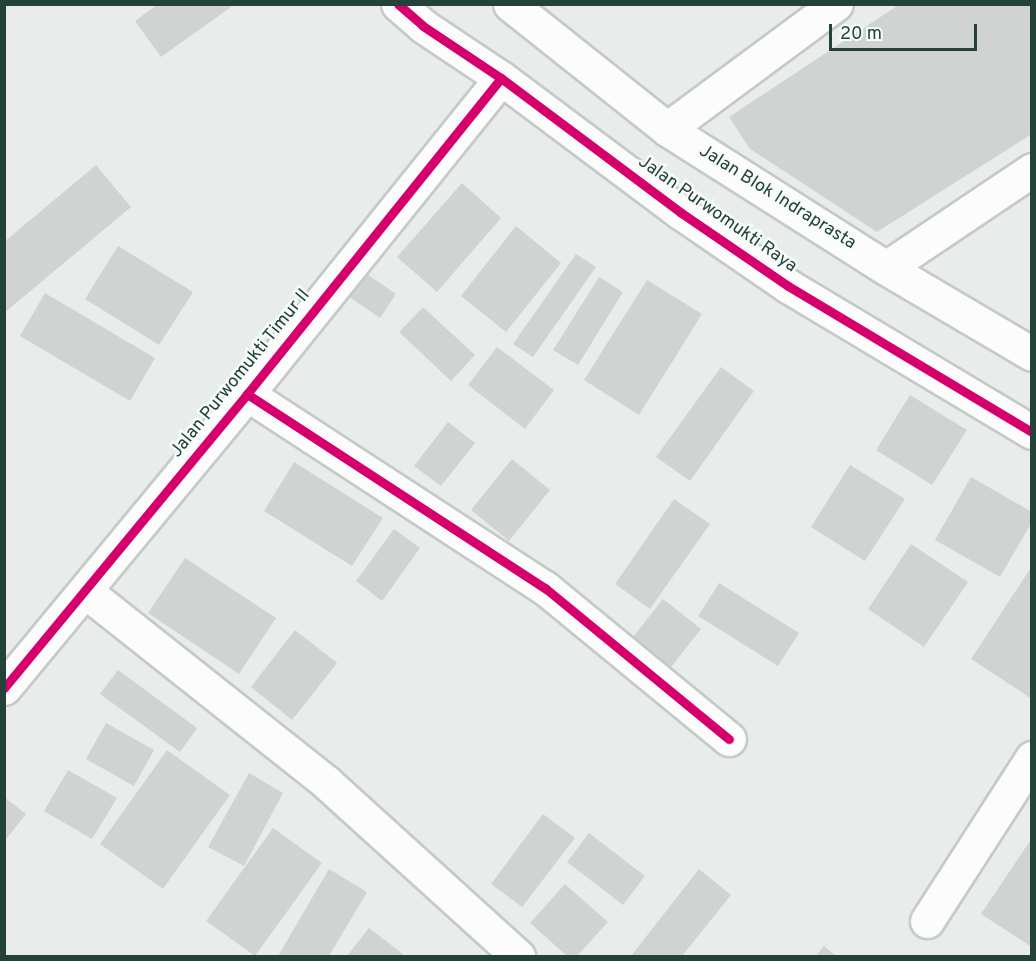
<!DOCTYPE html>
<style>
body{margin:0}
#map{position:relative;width:1036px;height:961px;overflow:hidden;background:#e8edeb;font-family:Overpass,sans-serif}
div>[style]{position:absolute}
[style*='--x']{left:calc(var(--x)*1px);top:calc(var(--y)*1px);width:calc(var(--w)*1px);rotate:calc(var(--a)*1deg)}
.building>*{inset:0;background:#cfd4d2}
.roads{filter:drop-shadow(2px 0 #c5cac8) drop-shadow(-2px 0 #c5cac8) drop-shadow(0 2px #c5cac8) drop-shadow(0 -2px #c5cac8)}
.street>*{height:33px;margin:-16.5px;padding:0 16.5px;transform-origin:16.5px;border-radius:16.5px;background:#fcfcfc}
.cycleway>*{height:9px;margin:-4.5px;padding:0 4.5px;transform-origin:4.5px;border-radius:4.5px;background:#d6006c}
span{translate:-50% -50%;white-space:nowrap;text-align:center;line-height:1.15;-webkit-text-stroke:5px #f7fbf9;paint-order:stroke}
.street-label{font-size:18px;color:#24423a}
.frame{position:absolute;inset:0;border:6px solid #24423a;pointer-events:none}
.scale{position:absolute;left:829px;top:24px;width:148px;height:27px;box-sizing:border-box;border:3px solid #24423a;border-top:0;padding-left:8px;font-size:18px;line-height:21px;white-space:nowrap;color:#24423a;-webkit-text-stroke:4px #f7fbf9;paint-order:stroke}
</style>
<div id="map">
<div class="building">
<div style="clip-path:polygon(158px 4px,229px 4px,231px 7px,161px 57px,135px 21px)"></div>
<div style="clip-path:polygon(900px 4px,1032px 4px,1032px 134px,877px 232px,750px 149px,729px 117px)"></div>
<div style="clip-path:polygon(96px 165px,131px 207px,4px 313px,4px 242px)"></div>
<div style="clip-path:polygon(462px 183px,501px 218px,437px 292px,397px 257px)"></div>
<div style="clip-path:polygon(516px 226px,561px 263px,506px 332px,461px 296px)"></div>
<div style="clip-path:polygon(118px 246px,193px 292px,159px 345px,85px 299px)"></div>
<div style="clip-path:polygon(576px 254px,596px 267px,533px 357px,513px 344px)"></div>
<div style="clip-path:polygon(361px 270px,396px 294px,380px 318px,345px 294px)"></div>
<div style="clip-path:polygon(599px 277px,623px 292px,578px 365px,553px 350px)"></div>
<div style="clip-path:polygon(647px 280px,702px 314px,639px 415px,584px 380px)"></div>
<div style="clip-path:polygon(45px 293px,155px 358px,130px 401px,20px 336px)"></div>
<div style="clip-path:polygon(423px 307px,475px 355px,451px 381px,399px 332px)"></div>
<div style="clip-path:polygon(497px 347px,554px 390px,525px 429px,468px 385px)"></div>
<div style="clip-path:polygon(721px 367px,754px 391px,690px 481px,656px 457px)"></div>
<div style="clip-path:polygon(910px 395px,967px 430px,932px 485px,876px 450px)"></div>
<div style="clip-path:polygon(448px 422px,475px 443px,441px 486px,414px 466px)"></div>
<div style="clip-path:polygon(512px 459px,550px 490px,509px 541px,471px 510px)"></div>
<div style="clip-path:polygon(294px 462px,383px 518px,352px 566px,264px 511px)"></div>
<div style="clip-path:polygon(850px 465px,905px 499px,865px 561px,811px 527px)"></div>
<div style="clip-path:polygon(971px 477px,1032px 512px,1032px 522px,1000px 577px,935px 540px)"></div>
<div style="clip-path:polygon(674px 499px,710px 524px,650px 609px,615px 584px)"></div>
<div style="clip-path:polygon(394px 529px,420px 548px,382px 601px,356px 581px)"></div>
<div style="clip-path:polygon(911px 544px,968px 582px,924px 647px,868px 609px)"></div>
<div style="clip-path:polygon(185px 558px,276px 618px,239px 674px,148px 613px)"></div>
<div style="clip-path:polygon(1032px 566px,1032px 699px,971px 659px)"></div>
<div style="clip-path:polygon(719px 583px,799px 633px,778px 666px,698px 616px)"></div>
<div style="clip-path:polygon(663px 599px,701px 629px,664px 676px,626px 646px)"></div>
<div style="clip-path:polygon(295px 630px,337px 663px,292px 720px,251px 687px)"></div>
<div style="clip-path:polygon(118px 670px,197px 728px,180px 752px,100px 694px)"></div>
<div style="clip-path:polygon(106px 723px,154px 750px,134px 786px,86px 759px)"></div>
<div style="clip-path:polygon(167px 750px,230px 795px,163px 889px,100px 844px)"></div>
<div style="clip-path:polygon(68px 770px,117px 798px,92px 839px,44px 811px)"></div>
<div style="clip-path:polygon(249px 773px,283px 793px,244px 866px,208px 847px)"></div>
<div style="clip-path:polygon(4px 797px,26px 814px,4px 842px)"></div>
<div style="clip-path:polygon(543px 814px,575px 838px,522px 907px,491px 884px)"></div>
<div style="clip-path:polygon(273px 828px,322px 863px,255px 956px,206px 921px)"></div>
<div style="clip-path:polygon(589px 833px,645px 876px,623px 905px,567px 862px)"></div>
<div style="clip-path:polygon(1032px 838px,1032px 947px,981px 914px)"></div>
<div style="clip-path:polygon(329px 869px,367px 892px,329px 956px,278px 956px)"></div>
<div style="clip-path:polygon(699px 869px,731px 895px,682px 956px,631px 956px)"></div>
<div style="clip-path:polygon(565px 884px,608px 922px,577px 956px,567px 956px,530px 923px)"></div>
<div style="clip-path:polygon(369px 928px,403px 954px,401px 956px,347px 956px)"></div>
<div style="clip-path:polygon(824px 946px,836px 956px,816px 956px)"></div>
</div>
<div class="roads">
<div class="street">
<div style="--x:398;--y:4;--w:33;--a:41"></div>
<div style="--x:423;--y:26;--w:94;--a:33.7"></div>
<div style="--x:501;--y:78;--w:224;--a:36.8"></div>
<div style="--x:680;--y:212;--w:131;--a:34.4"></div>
<div style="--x:788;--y:286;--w:284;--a:30.9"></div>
<div style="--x:510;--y:4;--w:201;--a:38.5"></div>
<div style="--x:667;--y:129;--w:259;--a:32.4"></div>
<div style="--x:886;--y:268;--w:169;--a:30.5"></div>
<div style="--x:667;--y:129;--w:210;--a:-36.5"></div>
<div style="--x:886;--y:268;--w:176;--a:-33.9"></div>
<div style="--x:247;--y:394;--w:356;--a:33.1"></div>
<div style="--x:545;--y:588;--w:238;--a:39.4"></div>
<div style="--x:85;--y:591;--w:309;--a:38.4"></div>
<div style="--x:327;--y:783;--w:258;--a:42.2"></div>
<div style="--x:4;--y:688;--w:381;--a:-50.4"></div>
<div style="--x:247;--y:394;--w:405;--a:-51.2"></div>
<div style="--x:927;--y:921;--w:194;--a:-57.2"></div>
</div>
</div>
<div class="cycleway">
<div style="--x:398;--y:4;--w:33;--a:41"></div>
<div style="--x:423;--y:26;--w:94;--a:33.7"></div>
<div style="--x:501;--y:78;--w:224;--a:36.8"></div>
<div style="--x:680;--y:212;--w:131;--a:34.4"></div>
<div style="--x:788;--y:286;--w:284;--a:30.9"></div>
<div style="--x:247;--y:394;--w:356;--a:33.1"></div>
<div style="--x:545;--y:588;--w:238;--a:39.4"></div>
<div style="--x:4;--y:688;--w:381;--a:-50.4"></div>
<div style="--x:247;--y:394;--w:405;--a:-51.2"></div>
</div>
<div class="street-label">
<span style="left:777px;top:198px;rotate:32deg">Jalan Blok Indraprasta</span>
<span style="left:717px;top:215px;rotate:35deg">Jalan Purwomukti Raya</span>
<span style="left:241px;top:374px;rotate:-51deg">Jalan Purwomukti Timur II</span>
</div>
<div class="frame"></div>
<div class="scale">20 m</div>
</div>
